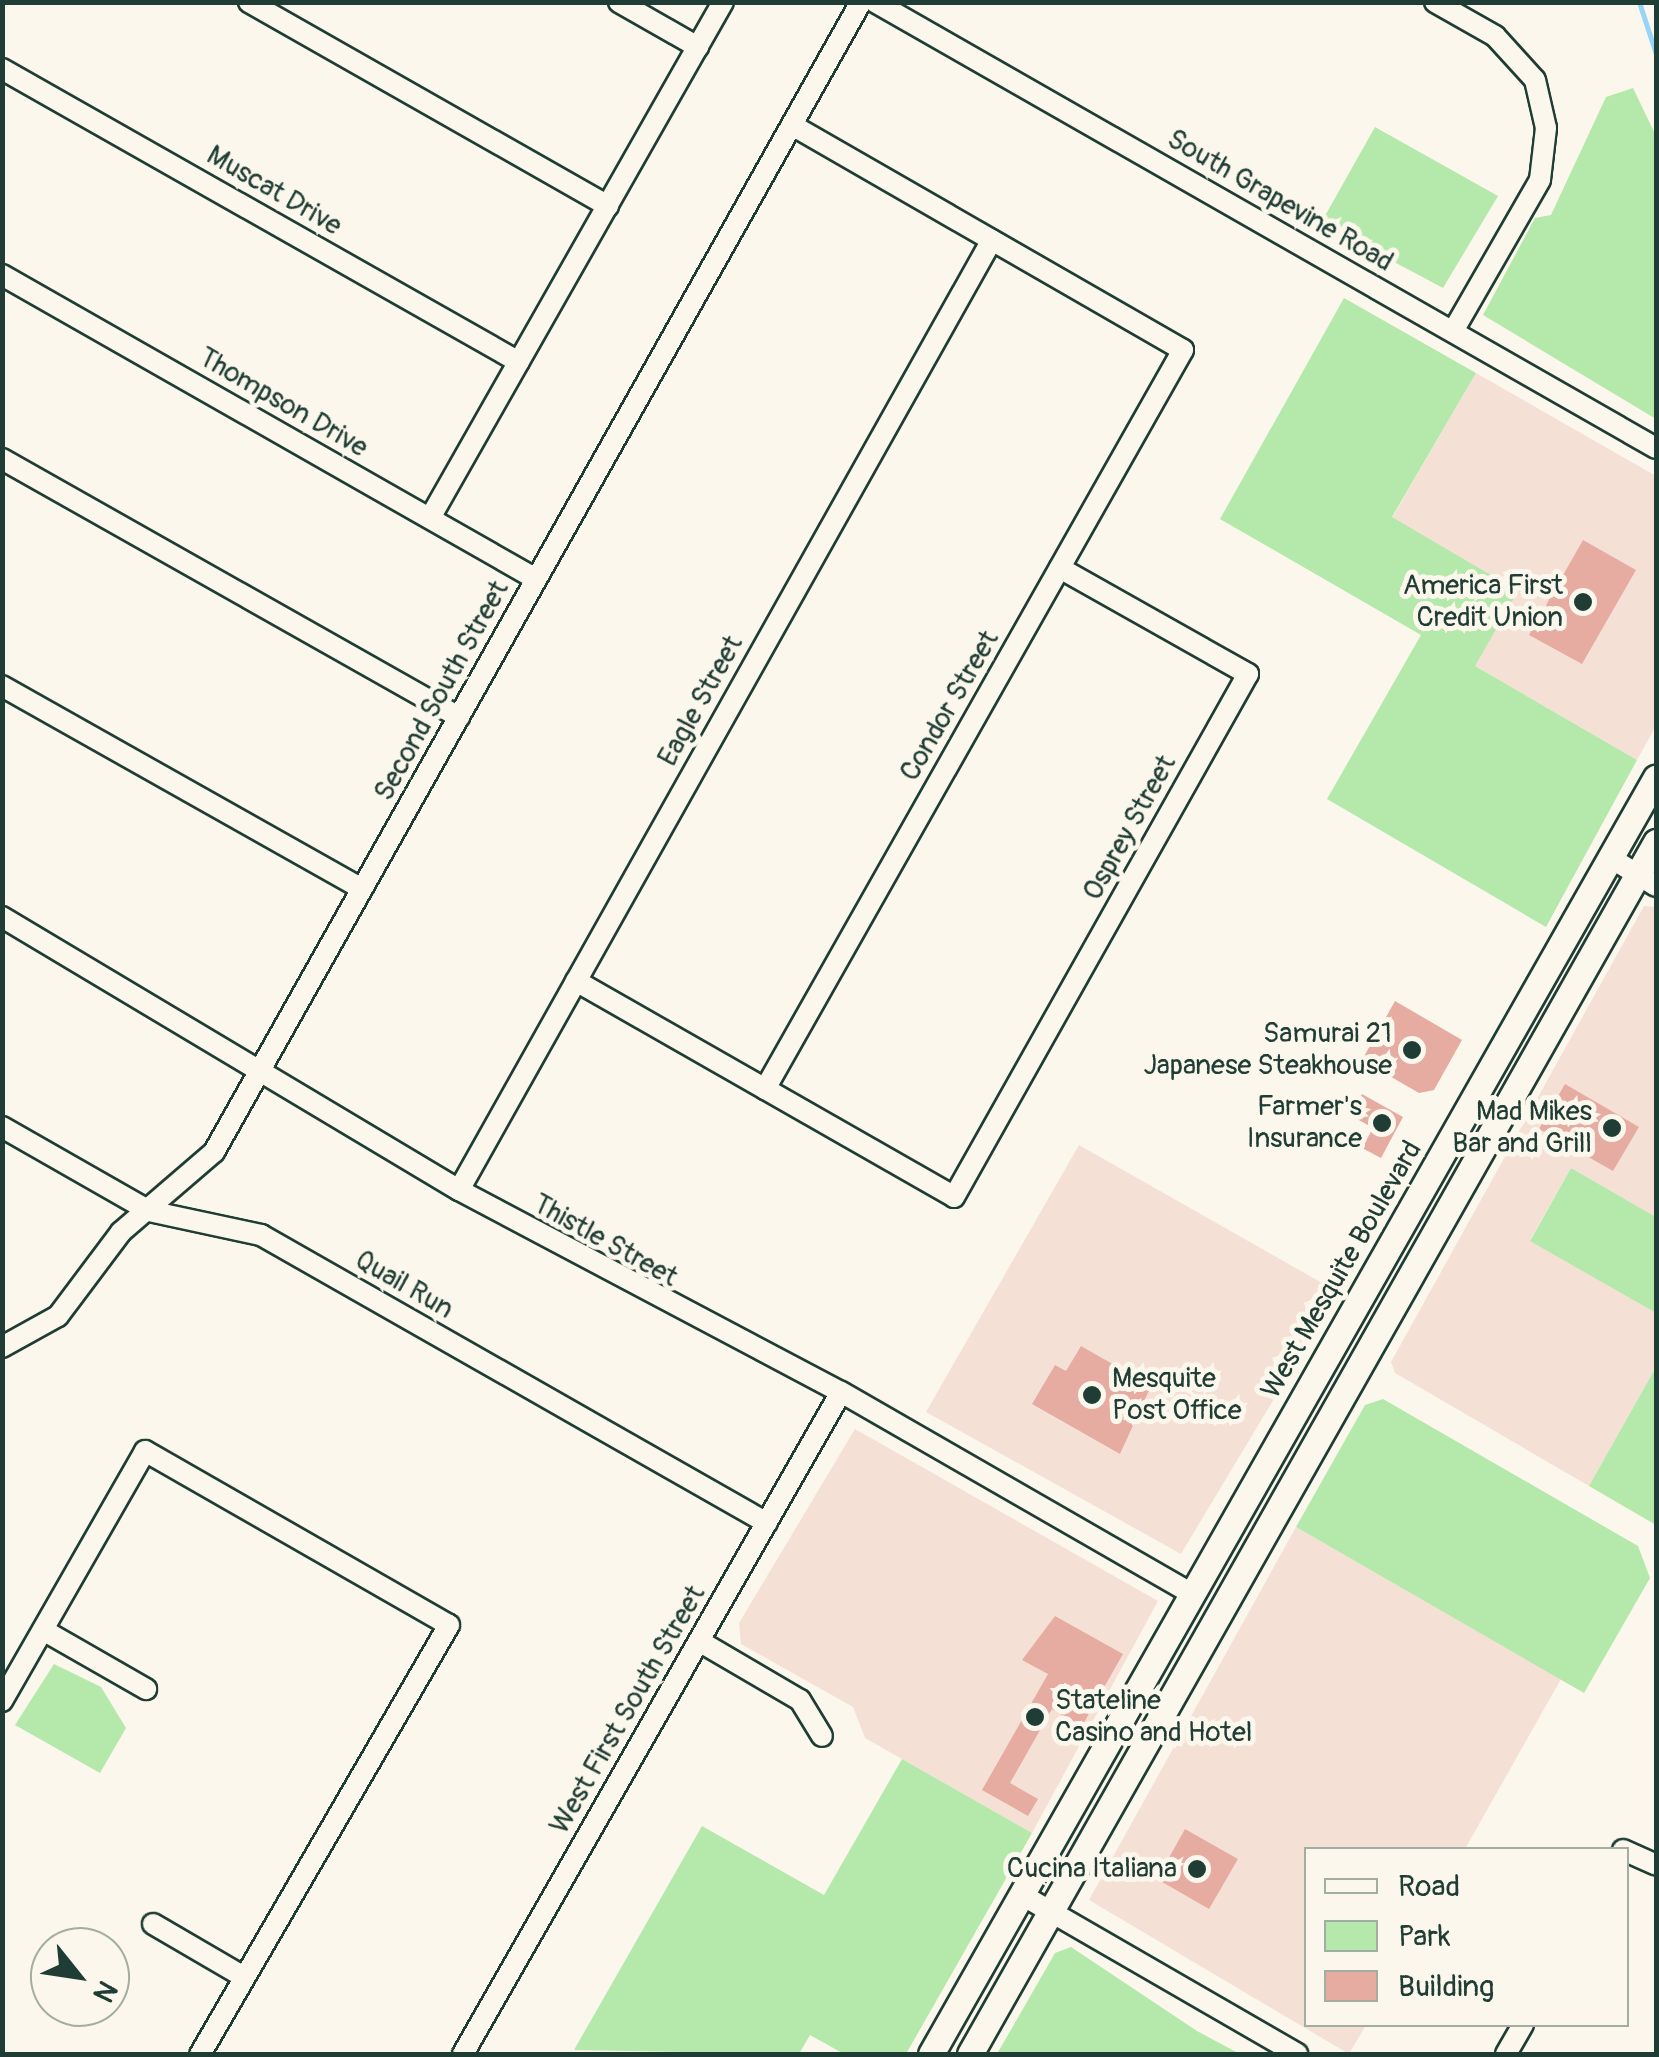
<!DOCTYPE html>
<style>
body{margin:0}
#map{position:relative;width:1659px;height:2057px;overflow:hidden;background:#fbf7ec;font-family:Pangolin,sans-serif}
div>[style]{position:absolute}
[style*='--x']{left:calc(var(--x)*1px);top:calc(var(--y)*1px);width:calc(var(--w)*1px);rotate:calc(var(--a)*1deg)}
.built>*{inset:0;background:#f5e0d6}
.green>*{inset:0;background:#b4e9ab}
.stream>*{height:5px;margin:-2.5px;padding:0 2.5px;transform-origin:2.5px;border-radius:2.5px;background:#97d5f8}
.building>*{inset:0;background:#e6aca2}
.roads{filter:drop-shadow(2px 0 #1f3d34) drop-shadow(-2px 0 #1f3d34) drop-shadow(0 2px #1f3d34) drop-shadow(0 -2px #1f3d34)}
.minor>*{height:20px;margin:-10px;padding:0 10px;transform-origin:10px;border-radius:10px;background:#fbf7ec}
.major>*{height:25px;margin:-12.5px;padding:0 12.5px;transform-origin:12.5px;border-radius:12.5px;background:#fbf7ec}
.dots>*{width:28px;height:28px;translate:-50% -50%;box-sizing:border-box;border:5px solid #fbf7ec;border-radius:50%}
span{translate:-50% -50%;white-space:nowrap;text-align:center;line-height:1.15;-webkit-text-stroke:10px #fbf7ec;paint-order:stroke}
.street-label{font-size:28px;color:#1f3d34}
.poi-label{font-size:28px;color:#1f3d34}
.right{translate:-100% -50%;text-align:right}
.left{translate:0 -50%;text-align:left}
.frame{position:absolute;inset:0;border:5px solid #1f3d34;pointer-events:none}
.legend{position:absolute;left:1304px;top:1847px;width:325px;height:180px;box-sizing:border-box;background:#fbf7ec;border:2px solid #a3ada2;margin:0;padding:12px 18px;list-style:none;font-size:30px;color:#1f3d34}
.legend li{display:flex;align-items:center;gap:20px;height:50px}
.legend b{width:50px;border:2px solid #a3ada2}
.north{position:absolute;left:30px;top:1927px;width:100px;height:100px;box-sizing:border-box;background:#fbf7ec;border:2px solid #a3ada2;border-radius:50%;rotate:120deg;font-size:28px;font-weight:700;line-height:40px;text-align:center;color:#1f3d34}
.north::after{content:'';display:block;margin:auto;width:35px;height:45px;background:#1f3d34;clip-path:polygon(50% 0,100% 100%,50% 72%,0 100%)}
</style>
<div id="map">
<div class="built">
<div style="clip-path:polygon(1476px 373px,1656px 476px,1656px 726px,1637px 760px,1475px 666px,1392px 518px)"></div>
<div style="clip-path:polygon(1644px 906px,1656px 907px,1656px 1217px,1571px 1168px,1530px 1240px,1656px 1313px,1656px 1367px,1589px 1486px,1395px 1373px,1391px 1362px)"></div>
<div style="clip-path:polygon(1079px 1145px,1338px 1292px,1181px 1554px,926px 1412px)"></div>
<div style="clip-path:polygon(855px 1429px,1158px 1601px,1032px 1833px,865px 1738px,853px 1707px,741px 1644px,739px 1623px)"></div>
<div style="clip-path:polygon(1296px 1527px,1561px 1679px,1465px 1849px,1306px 1850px,1306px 2024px,1366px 2025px,1349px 2054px,1089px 1900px)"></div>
</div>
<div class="green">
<div style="clip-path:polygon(1633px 88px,1656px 136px,1656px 419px,1483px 315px,1535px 218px,1551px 215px,1606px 97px)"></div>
<div style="clip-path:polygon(1375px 127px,1498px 196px,1443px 288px,1321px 223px)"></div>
<div style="clip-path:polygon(1344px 298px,1476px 373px,1392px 517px,1518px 591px,1475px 666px,1637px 760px,1546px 927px,1327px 799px,1421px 635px,1220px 519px)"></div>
<div style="clip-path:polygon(1571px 1168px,1656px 1217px,1656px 1313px,1530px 1241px)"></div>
<div style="clip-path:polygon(1656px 1367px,1656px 1525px,1589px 1486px)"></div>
<div style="clip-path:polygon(1383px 1399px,1638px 1546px,1650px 1578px,1584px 1693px,1296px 1527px,1365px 1405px)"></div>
<div style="clip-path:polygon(54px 1664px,101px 1687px,126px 1728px,100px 1773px,15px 1725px)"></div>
<div style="clip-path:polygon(902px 1759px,1032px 1833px,906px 2054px,844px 2054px,810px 2035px,799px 2054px,574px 2050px,702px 1826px,824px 1895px)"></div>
<div style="clip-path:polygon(1071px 1947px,1197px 2031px,1240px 2054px,997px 2054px,1055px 1953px)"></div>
</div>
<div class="stream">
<div style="--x:1639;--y:2;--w:55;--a:71.9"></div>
</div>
<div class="building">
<div style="clip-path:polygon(1583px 540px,1636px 570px,1582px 664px,1529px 635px)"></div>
<div style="clip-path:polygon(1395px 1001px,1462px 1040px,1434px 1090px,1419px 1093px,1362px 1060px)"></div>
<div style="clip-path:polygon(1565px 1084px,1639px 1127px,1613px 1171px,1539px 1129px)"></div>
<div style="clip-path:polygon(1362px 1094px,1403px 1117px,1381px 1158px,1362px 1148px,1373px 1128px,1350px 1115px)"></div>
<div style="clip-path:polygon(1081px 1346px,1151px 1386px,1120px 1454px,1032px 1404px,1055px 1365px,1066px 1371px)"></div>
<div style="clip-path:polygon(1055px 1616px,1123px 1654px,1082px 1726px,1052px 1709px,1010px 1783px,1038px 1799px,1028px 1816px,982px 1790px,1048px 1674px,1022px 1660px)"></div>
<div style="clip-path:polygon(1185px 1829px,1238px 1859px,1209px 1909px,1157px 1879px)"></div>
</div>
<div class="roads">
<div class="minor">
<div style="--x:249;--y:2;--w:413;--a:29.6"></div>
<div style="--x:619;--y:2;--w:91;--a:29.7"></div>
<div style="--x:875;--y:2;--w:899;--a:29.73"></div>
<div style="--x:1435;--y:2;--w:69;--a:29.5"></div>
<div style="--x:1495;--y:36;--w:59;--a:47.7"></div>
<div style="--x:1535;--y:80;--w:49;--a:77.1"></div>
<div style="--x:1546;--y:128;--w:52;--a:96.6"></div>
<div style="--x:1540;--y:180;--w:174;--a:119.9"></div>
<div style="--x:2;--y:69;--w:594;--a:29.54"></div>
<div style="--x:2;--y:275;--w:614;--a:29.65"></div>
<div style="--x:2;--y:459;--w:525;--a:29.45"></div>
<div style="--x:430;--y:518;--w:593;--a:-60.41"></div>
<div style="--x:2;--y:686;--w:413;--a:29.4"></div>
<div style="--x:1611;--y:858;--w:53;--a:31.9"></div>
<div style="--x:2;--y:917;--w:532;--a:30.85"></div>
<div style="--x:459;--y:1190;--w:432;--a:27.9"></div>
<div style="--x:841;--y:1392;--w:405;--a:29.9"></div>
<div style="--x:576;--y:981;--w:435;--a:29.7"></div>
<div style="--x:954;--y:1197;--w:600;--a:-60.66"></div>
<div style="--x:1248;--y:674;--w:216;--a:-150.6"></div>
<div style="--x:765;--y:1089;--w:849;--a:-60.51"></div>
<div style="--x:1183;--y:350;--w:451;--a:-150.1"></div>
<div style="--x:2;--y:1127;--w:169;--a:29.7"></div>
<div style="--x:149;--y:1211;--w:115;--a:12.1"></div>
<div style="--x:261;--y:1235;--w:582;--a:29.65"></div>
<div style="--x:459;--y:1190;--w:1089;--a:-60.71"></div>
<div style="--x:2;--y:1347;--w:64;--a:-29"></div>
<div style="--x:58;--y:1316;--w:105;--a:-53.1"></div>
<div style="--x:121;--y:1232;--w:123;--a:-40.7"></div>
<div style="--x:214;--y:1152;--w:1320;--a:-60.64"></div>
<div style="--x:43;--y:1630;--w:119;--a:29.8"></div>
<div style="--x:699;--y:1641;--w:117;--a:30.3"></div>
<div style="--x:800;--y:1700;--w:42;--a:58.6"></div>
<div style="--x:2;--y:1701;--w:288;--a:-60.2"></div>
<div style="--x:145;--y:1451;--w:350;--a:29.8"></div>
<div style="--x:449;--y:1625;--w:496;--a:120.1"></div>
<div style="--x:1623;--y:1850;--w:36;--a:24"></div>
<div style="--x:1022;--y:1895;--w:318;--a:30"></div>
<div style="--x:153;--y:1924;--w:105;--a:30.2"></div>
<div style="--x:463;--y:2054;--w:762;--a:-60.27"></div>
<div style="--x:1506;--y:2054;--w:34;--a:-60"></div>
</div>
<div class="major">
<div style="--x:931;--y:2054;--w:1468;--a:-60.41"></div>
<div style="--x:970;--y:2054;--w:1393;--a:-60.49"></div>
</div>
</div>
<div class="dots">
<div style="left:1583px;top:602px;background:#1f3d34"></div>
<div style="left:1412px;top:1050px;background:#1f3d34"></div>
<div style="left:1382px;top:1123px;background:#1f3d34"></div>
<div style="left:1612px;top:1128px;background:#1f3d34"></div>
<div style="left:1092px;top:1395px;background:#1f3d34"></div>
<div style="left:1035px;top:1717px;background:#1f3d34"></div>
<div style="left:1197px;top:1869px;background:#1f3d34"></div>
</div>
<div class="street-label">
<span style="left:274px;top:191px;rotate:30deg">Muscat Drive</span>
<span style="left:1280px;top:201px;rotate:30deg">South Grapevine Road</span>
<span style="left:283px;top:403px;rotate:30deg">Thompson Drive</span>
<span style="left:442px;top:691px;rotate:-61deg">Second South Street</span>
<span style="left:701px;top:701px;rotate:-61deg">Eagle Street</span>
<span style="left:950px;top:706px;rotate:-60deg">Condor Street</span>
<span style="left:1130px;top:828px;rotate:-61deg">Osprey Street</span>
<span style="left:605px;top:1241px;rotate:29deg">Thistle Street</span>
<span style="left:1342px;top:1270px;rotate:-60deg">West Mesquite Boulevard</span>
<span style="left:404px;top:1285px;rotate:30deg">Quail Run</span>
<span style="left:628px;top:1710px;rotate:-60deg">West First South Street</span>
</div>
<div class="poi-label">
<span class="right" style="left:1563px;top:602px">America First<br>Credit Union</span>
<span class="right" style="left:1392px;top:1050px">Samurai 21<br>Japanese Steakhouse</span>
<span class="right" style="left:1362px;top:1123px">Farmer's<br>Insurance</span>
<span class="right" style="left:1592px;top:1128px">Mad Mikes<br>Bar and Grill</span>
<span class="left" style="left:1112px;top:1395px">Mesquite<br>Post Office</span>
<span class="left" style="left:1055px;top:1717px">Stateline<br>Casino and Hotel</span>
<span class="right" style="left:1177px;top:1869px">Cucina Italiana</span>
</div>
<div class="frame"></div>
<ul class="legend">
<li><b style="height:12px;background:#fbf7ec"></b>Road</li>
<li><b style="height:28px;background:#b4e9ab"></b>Park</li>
<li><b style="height:28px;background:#e6aca2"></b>Building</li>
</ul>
<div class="north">N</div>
</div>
